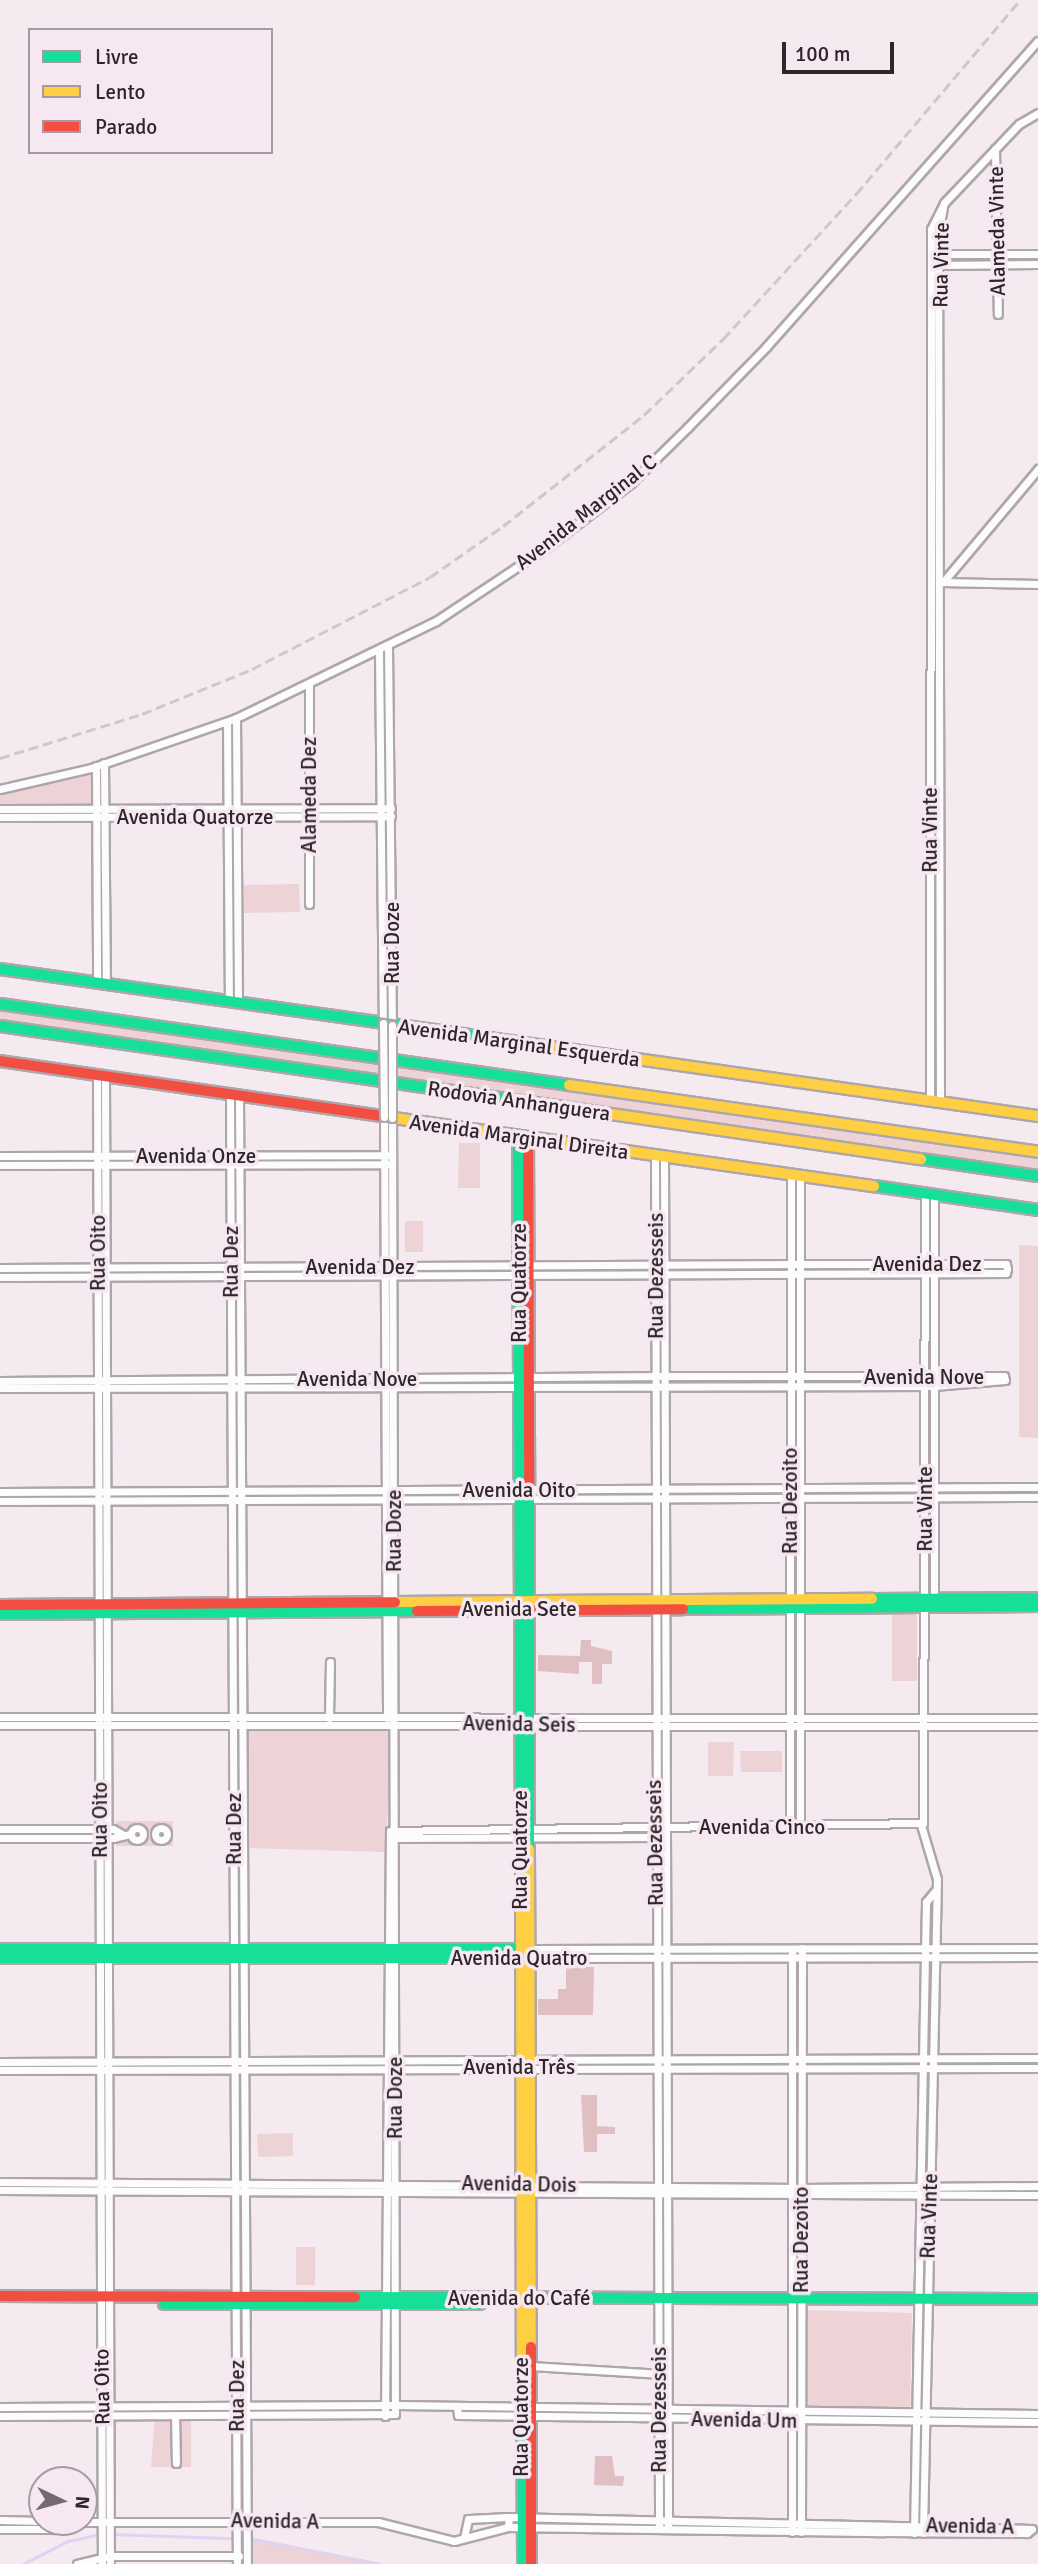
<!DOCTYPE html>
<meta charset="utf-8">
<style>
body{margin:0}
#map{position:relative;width:1038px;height:2564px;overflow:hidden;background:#f4eaf0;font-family:Signika,sans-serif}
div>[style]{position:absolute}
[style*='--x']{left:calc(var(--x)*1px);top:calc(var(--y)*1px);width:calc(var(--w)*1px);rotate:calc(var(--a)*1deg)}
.green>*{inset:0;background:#edd3d6}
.forest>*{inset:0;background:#dfbfc2}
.stream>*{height:2.5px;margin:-1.25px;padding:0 1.25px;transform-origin:1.25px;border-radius:1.25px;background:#e0d3f2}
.roads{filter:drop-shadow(2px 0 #aea6ab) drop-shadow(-2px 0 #aea6ab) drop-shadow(0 2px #aea6ab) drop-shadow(0 -2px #aea6ab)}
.street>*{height:7px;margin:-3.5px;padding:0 3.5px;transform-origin:3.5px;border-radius:3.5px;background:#fdfcfd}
.street>.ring{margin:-3.5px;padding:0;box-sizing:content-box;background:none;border:7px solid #fdfcfd;border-radius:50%}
.fast>*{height:10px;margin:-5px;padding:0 5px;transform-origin:5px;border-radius:5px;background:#16e098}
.slow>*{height:10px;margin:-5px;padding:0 5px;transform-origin:5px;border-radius:5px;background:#ffcf43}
.jam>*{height:10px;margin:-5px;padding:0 5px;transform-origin:5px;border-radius:5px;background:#f24e42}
.rail>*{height:2.5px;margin-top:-1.25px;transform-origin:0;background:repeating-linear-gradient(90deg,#cbc9cb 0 10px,transparent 0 15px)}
.bridges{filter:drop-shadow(2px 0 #aea6ab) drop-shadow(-2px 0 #aea6ab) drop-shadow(0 2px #aea6ab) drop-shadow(0 -2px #aea6ab)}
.street-bridge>*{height:7px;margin:-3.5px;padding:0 3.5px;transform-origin:3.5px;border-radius:3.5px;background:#fdfcfd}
span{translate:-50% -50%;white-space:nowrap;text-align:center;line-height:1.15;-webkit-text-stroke:7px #f7e7f1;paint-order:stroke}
.street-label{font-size:21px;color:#2d272a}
.legend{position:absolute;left:28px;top:28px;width:245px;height:126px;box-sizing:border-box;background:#f7e7f1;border:2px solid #a69aa1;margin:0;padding:9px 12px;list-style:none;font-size:21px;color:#2d272a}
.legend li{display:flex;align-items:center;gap:14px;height:35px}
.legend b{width:35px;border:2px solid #a69aa1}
.north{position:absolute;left:28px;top:2466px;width:70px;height:70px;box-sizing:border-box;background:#f7e7f1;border:2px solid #a69aa1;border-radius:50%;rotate:95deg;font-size:19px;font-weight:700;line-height:28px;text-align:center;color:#2d272a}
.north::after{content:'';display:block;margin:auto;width:24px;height:32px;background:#736b6f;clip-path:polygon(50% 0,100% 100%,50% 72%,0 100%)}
.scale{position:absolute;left:782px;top:42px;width:112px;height:32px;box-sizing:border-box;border:4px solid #2d272a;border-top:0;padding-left:9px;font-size:21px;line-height:24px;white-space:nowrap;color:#2d272a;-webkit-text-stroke:5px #f7e7f1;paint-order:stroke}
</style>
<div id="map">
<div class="green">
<div style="clip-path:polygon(93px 772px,93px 806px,0 805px,0 795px)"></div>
<div style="clip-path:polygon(299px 884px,300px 912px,244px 913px,244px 885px)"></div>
<div style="clip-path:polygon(0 1008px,1038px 1157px,1038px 1170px,0 1022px)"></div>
<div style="clip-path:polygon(459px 1143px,480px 1143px,480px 1188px,458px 1188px)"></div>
<div style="clip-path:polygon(405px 1221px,423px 1221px,423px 1252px,405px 1252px)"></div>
<div style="clip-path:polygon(1019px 1245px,1038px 1246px,1038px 1438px,1019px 1437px)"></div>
<div style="clip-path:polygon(892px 1613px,917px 1613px,917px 1681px,892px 1681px)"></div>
<div style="clip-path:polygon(247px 1728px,391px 1728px,386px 1852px,245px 1848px)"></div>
<div style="clip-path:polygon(708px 1742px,734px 1742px,733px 1776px,708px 1776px)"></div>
<div style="clip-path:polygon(740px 1751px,782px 1751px,782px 1772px,741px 1772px)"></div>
<div style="clip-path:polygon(116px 1821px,173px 1821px,173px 1846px,116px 1846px)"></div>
<div style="clip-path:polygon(293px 2133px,293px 2156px,258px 2157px,257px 2134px)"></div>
<div style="clip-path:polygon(296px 2247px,315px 2247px,315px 2285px,296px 2285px)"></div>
<div style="clip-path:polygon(805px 2310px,912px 2313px,910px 2408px,807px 2408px)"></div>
<div style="clip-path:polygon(155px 2416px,191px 2416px,191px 2467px,151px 2467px)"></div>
<div style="clip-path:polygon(249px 2540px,267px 2541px,380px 2564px,250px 2564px)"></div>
</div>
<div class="forest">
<div style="clip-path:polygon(581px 1640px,591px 1640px,591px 1646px,612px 1651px,612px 1664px,602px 1664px,602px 1684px,592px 1684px,592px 1662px,579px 1662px,579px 1674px,538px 1671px,538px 1655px,580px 1656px)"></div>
<div style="clip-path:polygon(566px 1967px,594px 1967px,593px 2015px,538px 2015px,538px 1999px,558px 1999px,558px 1989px,566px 1989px)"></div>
<div style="clip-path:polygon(581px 2095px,597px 2095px,597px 2126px,615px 2127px,615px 2134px,597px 2134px,597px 2152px,584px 2152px)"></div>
<div style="clip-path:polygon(595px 2456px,612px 2456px,615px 2476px,624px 2476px,623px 2486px,594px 2485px)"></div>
</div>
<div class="stream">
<div style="--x:110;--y:2534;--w:144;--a:2"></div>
<div style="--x:254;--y:2539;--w:129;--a:11.1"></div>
<div style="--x:23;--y:2564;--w:51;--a:-27.1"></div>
<div style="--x:68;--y:2541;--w:33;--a:-12"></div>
</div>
<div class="roads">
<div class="street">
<div style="--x:995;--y:149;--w:165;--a:89"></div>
<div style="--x:937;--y:254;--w:101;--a:0"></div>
<div style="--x:936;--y:265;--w:102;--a:-0.6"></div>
<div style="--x:941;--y:582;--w:97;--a:1.2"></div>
<div style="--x:943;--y:582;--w:148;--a:-49.9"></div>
<div style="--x:388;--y:647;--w:378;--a:89.4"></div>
<div style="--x:379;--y:651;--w:372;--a:89.4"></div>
<div style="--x:236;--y:718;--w:285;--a:89.6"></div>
<div style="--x:227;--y:722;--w:279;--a:89.6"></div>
<div style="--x:104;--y:763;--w:222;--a:89.5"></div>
<div style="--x:96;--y:766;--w:217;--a:89.7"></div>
<div style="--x:0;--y:789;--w:93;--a:-13"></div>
<div style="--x:91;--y:768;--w:153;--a:-19"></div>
<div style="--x:236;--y:718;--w:222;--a:-25.9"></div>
<div style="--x:436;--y:621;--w:133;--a:-33.7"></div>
<div style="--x:547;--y:547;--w:106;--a:-37.3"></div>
<div style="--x:631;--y:483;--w:80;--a:-44.5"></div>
<div style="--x:688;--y:427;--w:112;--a:-45.7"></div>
<div style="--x:766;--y:347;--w:409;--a:-48.4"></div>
<div style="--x:0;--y:809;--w:391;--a:-0.1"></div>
<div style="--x:0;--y:817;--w:391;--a:-0.1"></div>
<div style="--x:309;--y:904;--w:219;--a:-90"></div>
<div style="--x:97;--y:1075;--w:1489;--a:89.81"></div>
<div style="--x:105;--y:1077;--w:1487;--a:89.81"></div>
<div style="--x:230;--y:1095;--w:1469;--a:89.73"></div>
<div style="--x:239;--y:1096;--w:1468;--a:89.69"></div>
<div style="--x:930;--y:1101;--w:872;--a:-89.93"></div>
<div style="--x:931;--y:229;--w:29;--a:-63"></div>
<div style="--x:944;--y:203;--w:109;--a:-46.5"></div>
<div style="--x:1019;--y:124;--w:22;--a:-30"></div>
<div style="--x:940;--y:1102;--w:869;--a:-90.13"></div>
<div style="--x:938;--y:233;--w:26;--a:-79"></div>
<div style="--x:384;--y:1117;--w:601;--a:89.71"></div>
<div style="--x:0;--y:1156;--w:388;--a:-0.1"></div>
<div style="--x:655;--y:1156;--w:1373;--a:89.83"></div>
<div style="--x:664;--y:1157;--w:1372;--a:89.83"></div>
<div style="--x:0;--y:1165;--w:388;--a:-0.1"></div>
<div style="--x:800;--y:1177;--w:649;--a:90"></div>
<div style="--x:0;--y:1268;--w:799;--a:-0.29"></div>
<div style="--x:799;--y:1264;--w:207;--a:0"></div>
<div style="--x:1006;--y:1264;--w:5;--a:79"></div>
<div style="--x:1007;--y:1269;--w:4;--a:104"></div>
<div style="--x:1006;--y:1273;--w:1006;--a:179.77"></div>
<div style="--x:0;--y:1381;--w:665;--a:-0.43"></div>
<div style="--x:665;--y:1376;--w:339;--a:0"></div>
<div style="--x:1004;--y:1376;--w:4;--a:76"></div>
<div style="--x:0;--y:1388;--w:934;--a:-0.12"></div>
<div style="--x:934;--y:1386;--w:71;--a:-4.8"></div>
<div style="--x:0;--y:1492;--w:1038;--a:-0.28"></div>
<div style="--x:0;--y:1501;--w:1038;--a:-0.22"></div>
<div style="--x:934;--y:1603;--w:407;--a:-90"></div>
<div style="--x:0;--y:1717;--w:1038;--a:0.06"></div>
<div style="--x:329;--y:1718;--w:56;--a:-89"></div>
<div style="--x:0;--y:1725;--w:1038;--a:0.06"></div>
<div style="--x:921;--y:1825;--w:56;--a:73.5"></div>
<div style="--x:937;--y:1879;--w:654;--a:91.23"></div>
<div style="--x:790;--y:1826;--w:650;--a:-89.91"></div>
<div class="ring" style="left:131px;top:1828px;width:5px;height:5px"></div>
<div class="ring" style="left:155px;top:1828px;width:5px;height:5px"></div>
<div style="--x:0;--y:1829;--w:113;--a:0"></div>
<div style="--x:113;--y:1829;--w:10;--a:29"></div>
<div style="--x:0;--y:1838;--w:113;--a:0"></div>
<div style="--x:113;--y:1838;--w:17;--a:-13"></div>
<div style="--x:392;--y:1838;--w:268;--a:-0.2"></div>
<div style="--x:530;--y:1949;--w:508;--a:-0.11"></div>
<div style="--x:530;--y:1958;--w:508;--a:-0.11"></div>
<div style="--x:0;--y:2062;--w:1038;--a:-0.22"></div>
<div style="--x:0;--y:2070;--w:1038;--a:-0.11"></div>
<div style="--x:0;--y:2182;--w:801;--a:0.43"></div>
<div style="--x:801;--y:2188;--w:237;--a:-0.5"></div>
<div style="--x:0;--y:2190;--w:1038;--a:0.28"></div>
<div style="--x:530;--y:2366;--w:129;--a:3.5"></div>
<div style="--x:0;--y:2407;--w:396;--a:-0.3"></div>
<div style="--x:396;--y:2405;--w:642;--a:0.8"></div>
<div style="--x:457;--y:2407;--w:8;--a:83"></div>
<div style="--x:458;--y:2415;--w:580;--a:0.69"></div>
<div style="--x:175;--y:2415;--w:48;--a:88.8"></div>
<div style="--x:0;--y:2416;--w:395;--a:-0.3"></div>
<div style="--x:395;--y:2414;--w:1296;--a:-90.13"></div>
<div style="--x:385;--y:2416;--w:585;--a:-89.51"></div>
<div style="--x:390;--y:1831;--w:533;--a:-0.86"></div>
<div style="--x:923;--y:1823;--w:629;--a:-89.82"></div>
<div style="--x:0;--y:2520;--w:42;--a:1.4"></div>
<div style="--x:84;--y:2522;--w:294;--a:0"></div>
<div style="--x:378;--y:2522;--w:78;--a:14"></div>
<div style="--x:454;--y:2541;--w:56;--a:-14.5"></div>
<div style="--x:508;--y:2527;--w:376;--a:0.8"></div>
<div style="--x:884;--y:2532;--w:143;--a:0.4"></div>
<div style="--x:1027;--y:2533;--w:6;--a:-39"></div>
<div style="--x:508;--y:2527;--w:10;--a:-84"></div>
<div style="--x:509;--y:2517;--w:523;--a:1.31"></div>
<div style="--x:0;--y:2529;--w:53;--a:0"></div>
<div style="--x:53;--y:2529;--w:13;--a:-32"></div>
<div style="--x:792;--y:2532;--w:583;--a:-90"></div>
<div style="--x:801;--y:2532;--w:584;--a:-89.9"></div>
<div style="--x:914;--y:2533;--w:631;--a:-88.91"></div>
<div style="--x:926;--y:1902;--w:14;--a:-51"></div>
<div style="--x:464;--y:2538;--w:19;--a:-78"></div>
<div style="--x:468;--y:2519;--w:41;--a:-2.8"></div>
<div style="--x:77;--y:2564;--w:34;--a:-14"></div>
<div style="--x:110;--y:2556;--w:129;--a:0"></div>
</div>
<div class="fast">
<div style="--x:0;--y:969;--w:494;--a:8"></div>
<div style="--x:0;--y:1004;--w:575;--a:8.1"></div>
<div style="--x:0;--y:1026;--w:569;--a:8.19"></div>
<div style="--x:518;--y:1137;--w:731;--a:89.76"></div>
<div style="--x:921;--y:1159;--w:118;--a:8.3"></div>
<div style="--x:874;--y:1186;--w:166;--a:8.3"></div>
<div style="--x:529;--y:1483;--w:366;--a:90"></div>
<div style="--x:872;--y:1599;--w:166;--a:-0.3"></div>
<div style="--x:683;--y:1609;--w:355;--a:-0.5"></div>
<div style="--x:0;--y:1614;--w:417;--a:-0.4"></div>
<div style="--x:0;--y:1949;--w:527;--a:0"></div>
<div style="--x:0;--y:1958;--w:526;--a:0"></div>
<div style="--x:355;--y:2297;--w:683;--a:0.17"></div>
<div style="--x:164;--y:2304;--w:316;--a:0"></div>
<div style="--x:522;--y:2363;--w:201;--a:89.7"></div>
</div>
<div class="slow">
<div style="--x:489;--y:1038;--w:555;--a:8.09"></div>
<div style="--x:569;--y:1085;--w:474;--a:8.1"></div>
<div style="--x:563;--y:1107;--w:362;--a:8.3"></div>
<div style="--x:387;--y:1117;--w:492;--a:8.1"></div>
<div style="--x:395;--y:1602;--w:477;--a:-0.4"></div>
<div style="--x:529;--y:1849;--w:498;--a:89.8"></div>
<div style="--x:521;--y:1868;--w:495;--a:89.9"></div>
</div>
<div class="jam">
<div style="--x:0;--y:1061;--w:391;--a:8.2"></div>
<div style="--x:528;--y:1138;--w:345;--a:89.8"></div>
<div style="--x:0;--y:1605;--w:395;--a:-0.4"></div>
<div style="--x:417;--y:1611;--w:266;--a:-0.4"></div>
<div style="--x:0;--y:2296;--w:355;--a:0.2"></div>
<div style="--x:531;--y:2347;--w:217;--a:90"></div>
</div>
</div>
<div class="rail">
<div style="--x:0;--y:758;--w:149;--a:-17.2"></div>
<div style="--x:142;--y:714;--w:119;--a:-22.2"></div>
<div style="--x:252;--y:669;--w:200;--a:-27.3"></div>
<div style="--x:430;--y:577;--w:89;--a:-34.9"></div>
<div style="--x:503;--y:526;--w:179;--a:-38.2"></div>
<div style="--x:644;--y:415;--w:110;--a:-43.9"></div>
<div style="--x:723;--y:339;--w:197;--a:-47.5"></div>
<div style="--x:856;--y:194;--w:254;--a:-49.8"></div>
</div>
<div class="bridges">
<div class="street-bridge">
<div style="--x:383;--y:1023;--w:94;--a:89.4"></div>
<div style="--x:392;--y:1025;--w:93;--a:90"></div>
</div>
</div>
<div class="street-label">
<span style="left:997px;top:231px;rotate:-91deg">Alameda Vinte</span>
<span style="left:941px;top:265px;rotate:-89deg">Rua Vinte</span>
<span style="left:586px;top:512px;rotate:-38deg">Avenida Marginal C</span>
<span style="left:309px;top:795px;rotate:-90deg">Alameda Dez</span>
<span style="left:195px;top:817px">Avenida Quatorze</span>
<span style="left:930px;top:830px;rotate:-90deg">Rua Vinte</span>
<span style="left:392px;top:943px;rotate:-90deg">Rua Doze</span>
<span style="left:519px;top:1043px;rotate:8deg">Avenida Marginal Esquerda</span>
<span style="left:519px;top:1101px;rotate:8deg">Rodovia Anhanguera</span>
<span style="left:519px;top:1137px;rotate:8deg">Avenida Marginal Direita</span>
<span style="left:196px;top:1156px">Avenida Onze</span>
<span style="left:98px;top:1253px;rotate:-90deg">Rua Oito</span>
<span style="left:231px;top:1262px;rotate:-90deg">Rua Dez</span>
<span style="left:927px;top:1264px">Avenida Dez</span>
<span style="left:360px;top:1267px">Avenida Dez</span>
<span style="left:656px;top:1276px;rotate:-90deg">Rua Dezesseis</span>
<span style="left:519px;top:1283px;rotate:-90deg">Rua Quatorze</span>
<span style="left:924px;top:1377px">Avenida Nove</span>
<span style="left:357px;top:1379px">Avenida Nove</span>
<span style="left:519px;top:1490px">Avenida Oito</span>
<span style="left:790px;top:1501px;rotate:-90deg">Rua Dezoito</span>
<span style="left:925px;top:1509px;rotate:-90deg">Rua Vinte</span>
<span style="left:394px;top:1531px;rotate:-90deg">Rua Doze</span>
<span style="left:519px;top:1609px">Avenida Sete</span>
<span style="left:519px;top:1724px;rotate:1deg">Avenida Seis</span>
<span style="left:100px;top:1820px;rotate:-90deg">Rua Oito</span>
<span style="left:762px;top:1827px">Avenida Cinco</span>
<span style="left:234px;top:1829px;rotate:-90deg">Rua Dez</span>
<span style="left:655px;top:1843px;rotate:-91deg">Rua Dezesseis</span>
<span style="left:520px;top:1850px;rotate:-90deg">Rua Quatorze</span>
<span style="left:519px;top:1958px">Avenida Quatro</span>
<span style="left:519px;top:2067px">Avenida Três</span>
<span style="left:395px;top:2098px;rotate:-90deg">Rua Doze</span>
<span style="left:519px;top:2184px;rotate:1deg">Avenida Dois</span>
<span style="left:929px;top:2216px;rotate:-88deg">Rua Vinte</span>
<span style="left:801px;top:2240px;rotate:-90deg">Rua Dezoito</span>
<span style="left:519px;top:2298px">Avenida do Café</span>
<span style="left:102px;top:2387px;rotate:-91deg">Rua Oito</span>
<span style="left:237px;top:2396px;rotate:-90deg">Rua Dez</span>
<span style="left:659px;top:2410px;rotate:-90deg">Rua Dezesseis</span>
<span style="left:521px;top:2417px;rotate:-90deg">Rua Quatorze</span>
<span style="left:744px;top:2420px;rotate:1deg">Avenida Um</span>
<span style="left:275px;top:2521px;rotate:1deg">Avenida A</span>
<span style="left:970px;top:2526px;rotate:1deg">Avenida A</span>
</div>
<ul class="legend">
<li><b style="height:9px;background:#16e098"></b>Livre</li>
<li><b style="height:9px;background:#ffcf43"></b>Lento</li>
<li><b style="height:9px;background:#f24e42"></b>Parado</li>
</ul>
<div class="north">N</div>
<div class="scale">100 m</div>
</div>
